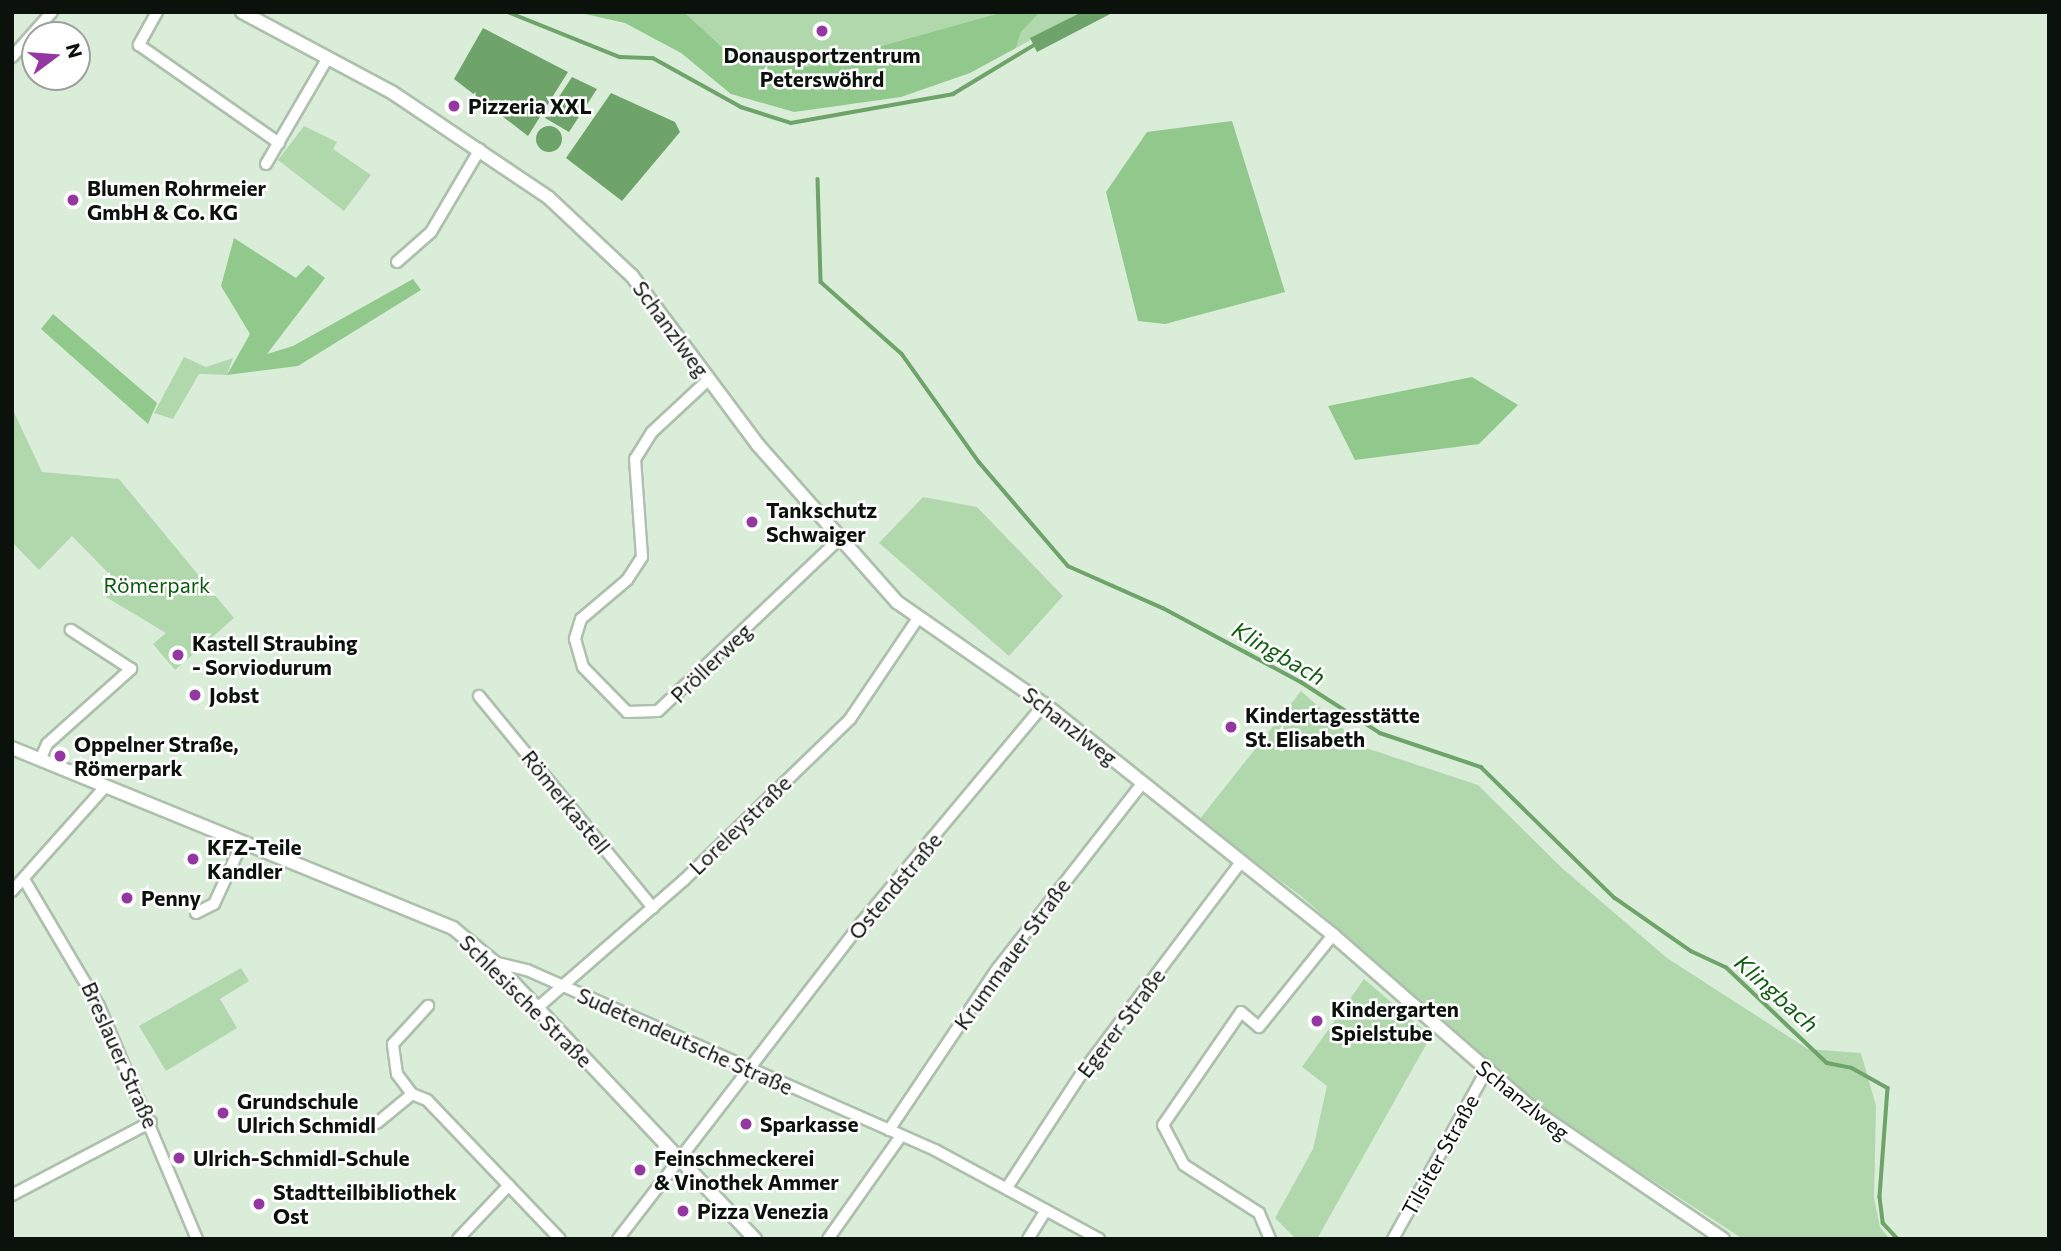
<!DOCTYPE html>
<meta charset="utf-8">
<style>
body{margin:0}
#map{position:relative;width:2061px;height:1251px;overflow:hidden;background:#daedd8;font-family:Commissioner,sans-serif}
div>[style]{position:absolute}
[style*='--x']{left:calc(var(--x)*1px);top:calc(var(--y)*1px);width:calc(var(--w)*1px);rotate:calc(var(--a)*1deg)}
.green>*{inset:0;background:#b1d8ad}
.forest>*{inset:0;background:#91c88c}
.water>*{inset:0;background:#6ea36a}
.round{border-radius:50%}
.stream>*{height:3.5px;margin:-1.75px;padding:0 1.75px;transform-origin:1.75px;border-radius:1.75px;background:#6ea36a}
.roads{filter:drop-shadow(2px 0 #adc0ac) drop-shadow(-2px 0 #adc0ac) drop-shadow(0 2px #adc0ac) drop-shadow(0 -2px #adc0ac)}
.minor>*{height:10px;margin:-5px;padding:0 5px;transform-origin:5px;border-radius:5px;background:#fff}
.tertiary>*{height:12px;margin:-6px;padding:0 6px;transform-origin:6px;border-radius:6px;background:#fff}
.dots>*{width:19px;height:19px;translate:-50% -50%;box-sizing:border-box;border:4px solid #fff;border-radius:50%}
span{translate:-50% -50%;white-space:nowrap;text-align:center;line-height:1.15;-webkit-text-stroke:5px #fff;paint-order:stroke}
.poi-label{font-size:21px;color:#0b120b;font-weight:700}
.left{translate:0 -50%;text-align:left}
.street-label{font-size:21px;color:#0b120b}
.park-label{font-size:21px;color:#0b5a0b}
.water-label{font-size:23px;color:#105d10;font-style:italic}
.frame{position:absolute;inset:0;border:14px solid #0b120b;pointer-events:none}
.north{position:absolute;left:21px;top:21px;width:70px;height:70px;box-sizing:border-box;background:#fff;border:2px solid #9da09d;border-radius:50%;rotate:74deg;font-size:19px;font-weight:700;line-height:28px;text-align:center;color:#0b120b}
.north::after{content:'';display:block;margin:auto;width:24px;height:32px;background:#9437a0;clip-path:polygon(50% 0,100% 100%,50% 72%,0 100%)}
</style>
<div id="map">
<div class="green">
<div style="clip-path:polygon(684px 12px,1003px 12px,806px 67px,722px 47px)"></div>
<div style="clip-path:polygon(1040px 12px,1082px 12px,1016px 48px,1021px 32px)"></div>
<div style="clip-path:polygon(304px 126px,337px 142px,333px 149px,371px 175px,344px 211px,278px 160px)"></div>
<div style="clip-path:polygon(184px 357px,206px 367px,233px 358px,227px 375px,199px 374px,173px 419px,154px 413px)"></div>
<div style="clip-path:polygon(12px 408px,42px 472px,119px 479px,234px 618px,175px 670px,153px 644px,166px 633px,106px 597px,119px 584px,72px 536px,39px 570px,12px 542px)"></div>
<div style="clip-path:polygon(923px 497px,977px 507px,1063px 596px,1009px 656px,879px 543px)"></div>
<div style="clip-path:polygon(1301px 691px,1363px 747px,1478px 785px,1562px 868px,1667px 958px,1808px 1049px,1861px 1053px,1876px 1106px,1874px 1198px,1880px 1227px,1890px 1239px,1743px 1239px,1552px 1115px,1301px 896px,1199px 820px)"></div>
<div style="clip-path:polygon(241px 968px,249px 981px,220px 999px,237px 1028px,166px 1071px,139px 1026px)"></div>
<div style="clip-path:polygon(1364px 979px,1431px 1036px,1317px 1239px,1296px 1239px,1275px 1218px,1313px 1149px,1327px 1086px,1302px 1067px)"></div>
</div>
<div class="forest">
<div style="clip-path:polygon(576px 12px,684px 12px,722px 47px,806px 67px,1003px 12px,1040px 12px,1021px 32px,1016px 48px,970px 73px,901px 97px,794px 112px,731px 94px,681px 53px,625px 23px)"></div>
<div style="clip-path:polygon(1232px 121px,1285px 292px,1165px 324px,1138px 321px,1106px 192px,1147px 132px)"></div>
<div style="clip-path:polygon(234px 238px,296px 278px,308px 265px,325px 278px,267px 354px,293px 346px,413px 279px,421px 290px,298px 366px,227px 375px,250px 334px,221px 286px)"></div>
<div style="clip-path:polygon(53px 314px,157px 403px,148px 424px,41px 329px)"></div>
<div style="clip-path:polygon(1472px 377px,1518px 405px,1479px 444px,1355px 460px,1328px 406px)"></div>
</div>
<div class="water">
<div style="clip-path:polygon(1082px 12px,1114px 12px,1037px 52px,1030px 38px)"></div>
<div style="clip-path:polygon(483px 28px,568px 72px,528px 136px,454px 79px)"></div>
<div style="clip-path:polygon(572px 77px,597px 89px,569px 132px,545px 118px)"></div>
<div style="clip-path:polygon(611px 93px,675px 122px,680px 132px,622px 201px,566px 158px)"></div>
<div class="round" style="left:536px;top:126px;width:26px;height:26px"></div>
</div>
<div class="stream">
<div style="--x:508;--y:12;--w:121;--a:21.9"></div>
<div style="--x:620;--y:57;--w:33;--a:2"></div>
<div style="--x:653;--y:58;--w:101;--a:29.1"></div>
<div style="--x:741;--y:107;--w:52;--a:17.7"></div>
<div style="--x:791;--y:123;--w:165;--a:-10.1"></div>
<div style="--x:953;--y:94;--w:97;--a:-31.1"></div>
<div style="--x:818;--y:179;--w:103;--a:88.3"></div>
<div style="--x:821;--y:282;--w:108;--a:41.6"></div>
<div style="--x:902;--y:354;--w:133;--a:54.5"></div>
<div style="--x:979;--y:462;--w:137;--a:49.4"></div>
<div style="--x:1068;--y:566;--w:104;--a:23.9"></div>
<div style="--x:1163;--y:608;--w:157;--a:28.2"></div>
<div style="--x:1301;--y:682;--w:94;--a:32.8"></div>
<div style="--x:1380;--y:733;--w:107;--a:18.6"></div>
<div style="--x:1481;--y:767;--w:187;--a:44.4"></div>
<div style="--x:1615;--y:898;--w:93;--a:34.9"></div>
<div style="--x:1691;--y:951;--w:38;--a:25"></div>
<div style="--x:1726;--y:967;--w:139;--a:43.5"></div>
<div style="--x:1827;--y:1063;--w:25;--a:11"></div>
<div style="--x:1852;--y:1068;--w:41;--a:29.1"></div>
<div style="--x:1888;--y:1088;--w:109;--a:94.2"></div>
<div style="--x:1880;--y:1197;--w:26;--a:83"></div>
<div style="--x:1883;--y:1223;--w:22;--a:47"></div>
</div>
<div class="roads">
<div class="minor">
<div style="--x:157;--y:12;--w:38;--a:119"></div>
<div style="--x:139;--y:45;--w:171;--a:35"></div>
<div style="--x:12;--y:57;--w:60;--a:-48.4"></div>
<div style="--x:266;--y:164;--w:121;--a:-59.8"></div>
<div style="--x:397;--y:262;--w:45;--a:-41.4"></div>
<div style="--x:431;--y:232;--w:96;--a:-59.4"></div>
<div style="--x:708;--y:380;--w:76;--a:137.1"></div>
<div style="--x:652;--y:432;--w:32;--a:122"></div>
<div style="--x:635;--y:459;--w:98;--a:85.9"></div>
<div style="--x:642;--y:557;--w:27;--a:123"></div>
<div style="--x:627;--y:580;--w:60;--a:139.7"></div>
<div style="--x:581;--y:619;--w:21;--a:107"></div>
<div style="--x:575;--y:639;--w:29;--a:74"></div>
<div style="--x:583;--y:667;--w:63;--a:45.6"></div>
<div style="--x:627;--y:712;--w:31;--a:-2"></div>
<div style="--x:658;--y:711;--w:250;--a:-43.5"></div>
<div style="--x:479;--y:696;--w:274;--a:50.6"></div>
<div style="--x:40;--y:760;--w:17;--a:-66"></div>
<div style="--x:47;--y:744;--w:113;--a:-41.8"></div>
<div style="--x:131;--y:669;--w:72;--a:-147"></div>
<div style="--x:25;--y:881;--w:145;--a:59.4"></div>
<div style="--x:99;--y:1006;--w:253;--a:67.2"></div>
<div style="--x:12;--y:891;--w:138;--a:-48.2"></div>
<div style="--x:196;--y:913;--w:20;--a:-27"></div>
<div style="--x:214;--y:904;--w:67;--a:-65.3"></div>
<div style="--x:494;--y:962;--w:34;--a:14"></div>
<div style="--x:527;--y:970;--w:446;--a:23.8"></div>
<div style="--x:935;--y:1150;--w:187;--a:28.5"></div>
<div style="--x:536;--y:1009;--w:196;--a:-41.1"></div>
<div style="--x:684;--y:880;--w:231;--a:-44.1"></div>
<div style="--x:850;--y:719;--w:122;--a:-56"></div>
<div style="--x:412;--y:1094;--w:25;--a:-127"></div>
<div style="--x:397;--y:1074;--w:30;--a:-98"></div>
<div style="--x:393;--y:1044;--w:52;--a:-47.4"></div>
<div style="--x:377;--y:1123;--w:45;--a:-39.6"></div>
<div style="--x:412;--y:1094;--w:16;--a:22"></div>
<div style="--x:427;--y:1100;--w:192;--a:46.3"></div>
<div style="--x:889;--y:1130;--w:195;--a:-56.1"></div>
<div style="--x:998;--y:968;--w:234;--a:-52"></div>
<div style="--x:1008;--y:1186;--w:135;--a:-56.8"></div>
<div style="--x:1082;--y:1073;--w:263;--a:-53"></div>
<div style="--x:12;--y:1195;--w:157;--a:-27.7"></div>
<div style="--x:458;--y:1239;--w:74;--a:-46.6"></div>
<div style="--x:618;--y:1239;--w:400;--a:-52.4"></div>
<div style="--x:862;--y:922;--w:284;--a:-50.1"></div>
<div style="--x:828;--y:1239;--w:126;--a:-54.7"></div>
<div style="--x:1028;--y:1239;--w:34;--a:-58"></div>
<div style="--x:1270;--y:1239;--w:28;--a:-113"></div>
<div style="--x:1259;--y:1213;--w:89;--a:-147.4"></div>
<div style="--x:1184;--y:1165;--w:45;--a:-117.7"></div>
<div style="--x:1163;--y:1125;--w:137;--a:-55.4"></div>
<div style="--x:1241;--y:1012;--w:23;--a:40"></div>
<div style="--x:1259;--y:1027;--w:118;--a:-51.2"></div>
<div style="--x:1393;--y:1239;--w:192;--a:-61"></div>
</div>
<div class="tertiary">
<div style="--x:242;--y:12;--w:171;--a:28.2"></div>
<div style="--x:393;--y:93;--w:188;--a:33.9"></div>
<div style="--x:549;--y:198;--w:114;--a:43.2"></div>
<div style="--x:632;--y:276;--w:211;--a:53.3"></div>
<div style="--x:758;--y:445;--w:210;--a:48.5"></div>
<div style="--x:897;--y:602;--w:179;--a:34.8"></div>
<div style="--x:1044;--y:704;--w:370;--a:38.6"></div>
<div style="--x:1333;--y:935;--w:269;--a:41.1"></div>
<div style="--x:1536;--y:1112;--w:226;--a:34.2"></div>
<div style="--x:12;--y:748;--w:476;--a:22.2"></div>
<div style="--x:453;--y:928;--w:53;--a:39.7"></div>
<div style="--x:494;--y:962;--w:381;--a:46.7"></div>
</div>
</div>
<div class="dots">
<div style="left:822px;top:31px;background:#9437a0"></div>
<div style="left:454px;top:106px;background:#9437a0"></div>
<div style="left:73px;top:200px;background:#9437a0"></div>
<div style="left:752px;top:522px;background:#9437a0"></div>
<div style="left:178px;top:655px;background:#9437a0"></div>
<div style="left:195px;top:695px;background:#9437a0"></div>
<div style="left:1231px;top:727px;background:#9437a0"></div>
<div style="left:60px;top:756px;background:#9437a0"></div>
<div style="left:193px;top:859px;background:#9437a0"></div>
<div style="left:127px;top:898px;background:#9437a0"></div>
<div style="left:1317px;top:1021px;background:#9437a0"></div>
<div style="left:223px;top:1113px;background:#9437a0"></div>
<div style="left:746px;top:1124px;background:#9437a0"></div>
<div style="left:179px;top:1158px;background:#9437a0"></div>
<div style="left:640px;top:1170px;background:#9437a0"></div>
<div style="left:259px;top:1204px;background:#9437a0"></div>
<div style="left:683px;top:1211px;background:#9437a0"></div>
</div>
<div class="poi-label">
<span style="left:822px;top:67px">Donausportzentrum<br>Peterswöhrd</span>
<span class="left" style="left:468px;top:106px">Pizzeria XXL</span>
<span class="left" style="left:87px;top:200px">Blumen Rohrmeier<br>GmbH &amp; Co. KG</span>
<span class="left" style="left:766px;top:522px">Tankschutz<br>Schwaiger</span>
<span class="left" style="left:192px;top:655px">Kastell Straubing<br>- Sorviodurum</span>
<span class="left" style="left:209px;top:695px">Jobst</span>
<span class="left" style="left:1245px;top:727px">Kindertagesstätte<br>St. Elisabeth</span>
<span class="left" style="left:74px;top:756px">Oppelner Straße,<br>Römerpark</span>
<span class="left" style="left:207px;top:859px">KFZ-Teile<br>Kandler</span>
<span class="left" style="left:141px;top:898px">Penny</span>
<span class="left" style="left:1331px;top:1021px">Kindergarten<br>Spielstube</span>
<span class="left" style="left:237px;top:1113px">Grundschule<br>Ulrich Schmidl</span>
<span class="left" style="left:760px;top:1124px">Sparkasse</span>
<span class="left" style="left:193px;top:1158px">Ulrich-Schmidl-Schule</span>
<span class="left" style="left:654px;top:1170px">Feinschmeckerei<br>&amp; Vinothek Ammer</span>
<span class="left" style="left:273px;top:1204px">Stadtteilbibliothek<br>Ost</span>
<span class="left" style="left:697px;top:1211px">Pizza Venezia</span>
</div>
<div class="street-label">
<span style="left:671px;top:329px;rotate:54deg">Schanzlweg</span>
<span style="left:711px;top:663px;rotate:-44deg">Pröllerweg</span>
<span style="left:1070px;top:726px;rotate:38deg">Schanzlweg</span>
<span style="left:566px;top:802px;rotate:51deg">Römerkastell</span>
<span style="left:740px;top:825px;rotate:-44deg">Loreleystraße</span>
<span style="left:895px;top:886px;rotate:-50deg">Ostendstraße</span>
<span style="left:1012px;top:954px;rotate:-54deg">Krummauer Straße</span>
<span style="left:526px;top:1001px;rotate:45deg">Schlesische Straße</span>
<span style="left:1121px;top:1023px;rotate:-53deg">Egerer Straße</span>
<span style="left:685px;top:1041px;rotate:24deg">Sudetendeutsche Straße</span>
<span style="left:120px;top:1055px;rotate:66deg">Breslauer Straße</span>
<span style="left:1523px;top:1100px;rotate:39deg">Schanzlweg</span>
<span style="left:1440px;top:1155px;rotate:-61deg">Tilsiter Straße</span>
</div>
<div class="park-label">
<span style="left:157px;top:585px">Römerpark</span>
</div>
<div class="water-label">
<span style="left:1279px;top:653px;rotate:30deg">Klingbach</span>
<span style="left:1777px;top:993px;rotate:42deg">Klingbach</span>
</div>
<div class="frame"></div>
<div class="north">N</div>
</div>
